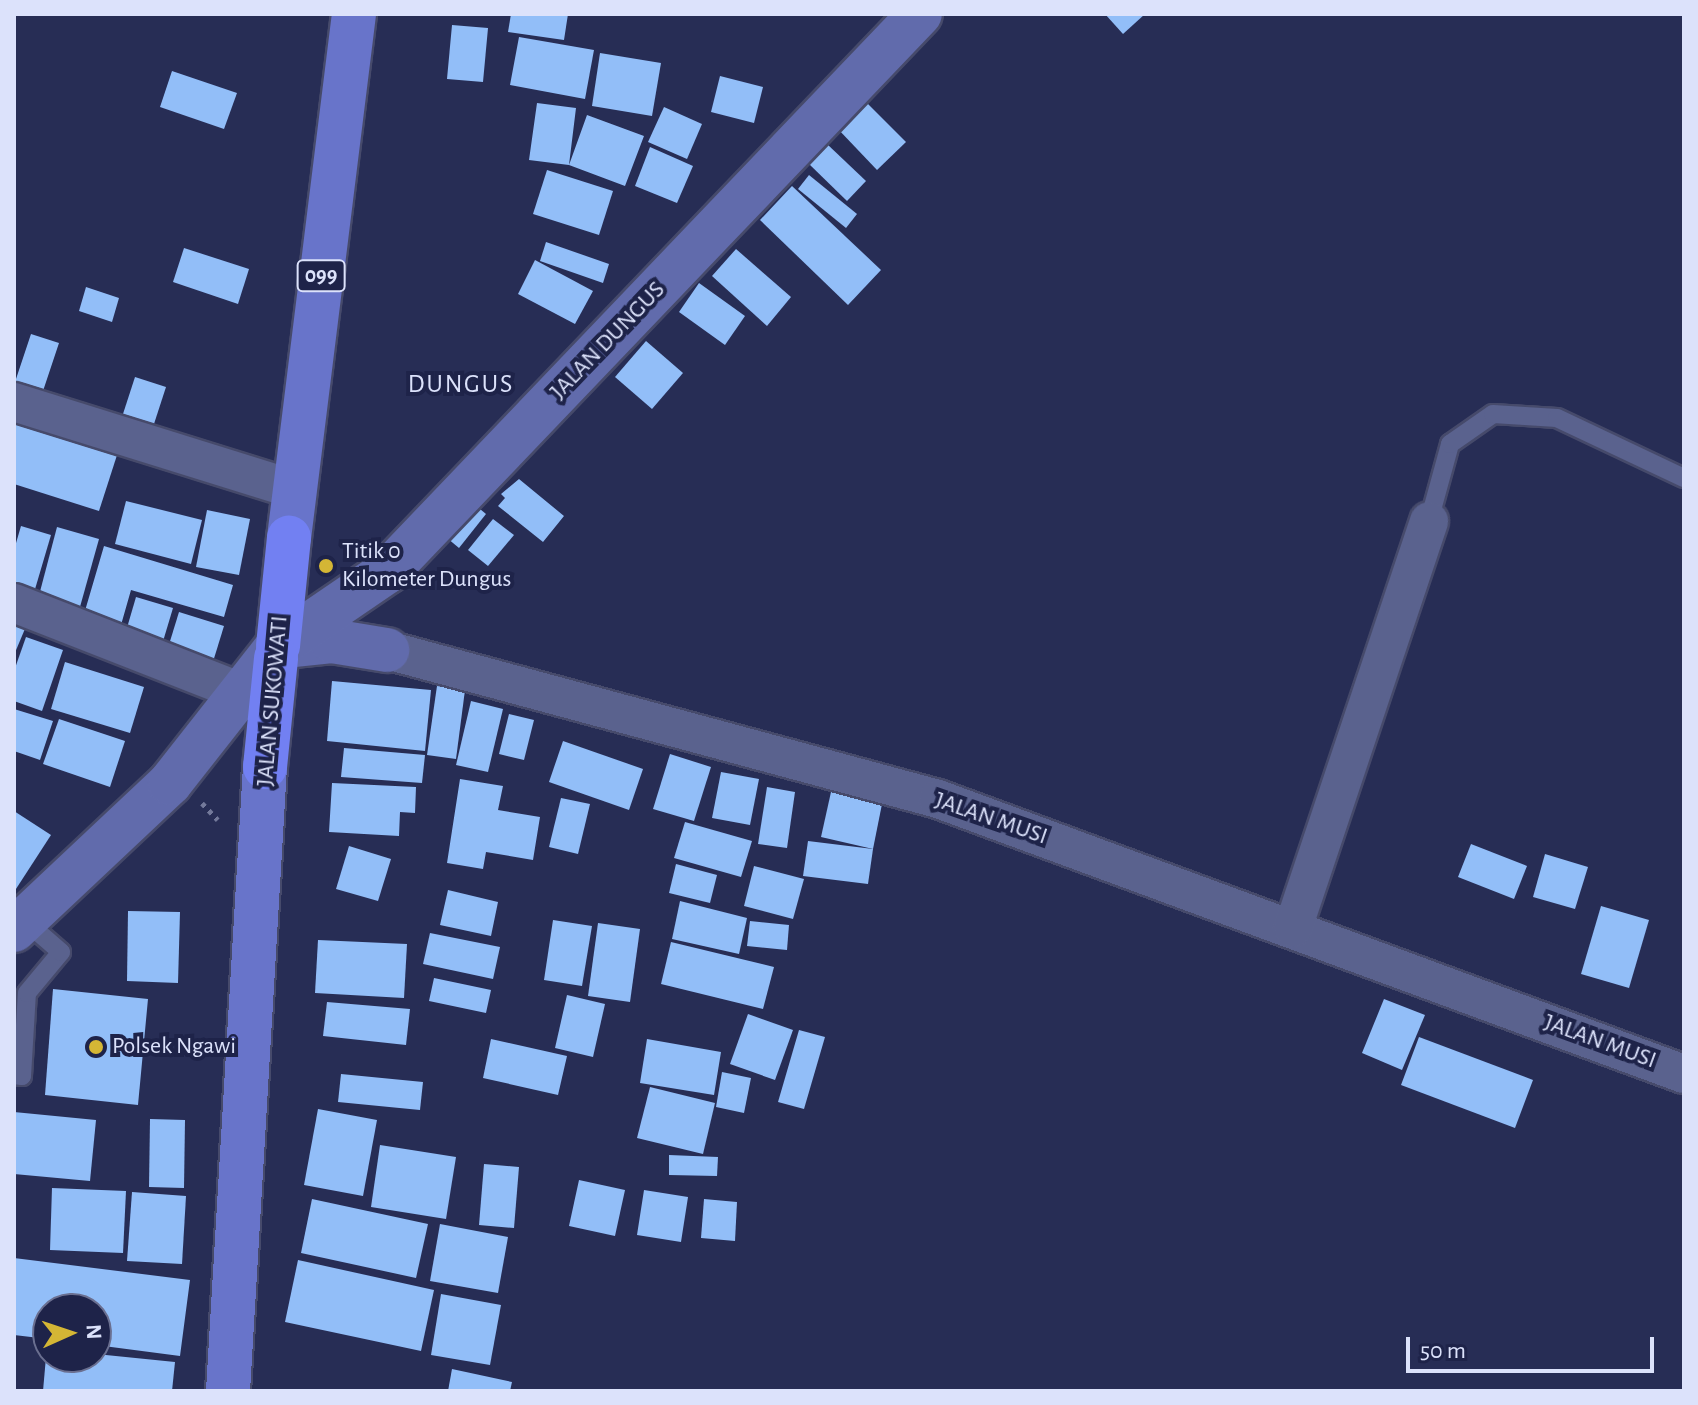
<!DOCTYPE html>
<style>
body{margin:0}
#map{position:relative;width:1698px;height:1405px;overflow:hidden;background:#272d55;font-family:"Alegreya Sans",sans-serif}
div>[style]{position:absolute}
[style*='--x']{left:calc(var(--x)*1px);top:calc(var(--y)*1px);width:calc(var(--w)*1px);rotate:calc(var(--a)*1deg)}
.building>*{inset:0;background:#92bef8}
.path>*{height:5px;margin-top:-2.5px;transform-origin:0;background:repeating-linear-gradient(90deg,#73799a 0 4px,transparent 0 10px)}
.roads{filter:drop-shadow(2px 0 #464a6b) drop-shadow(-2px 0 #464a6b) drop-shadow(0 2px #464a6b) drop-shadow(0 -2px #464a6b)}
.lane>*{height:18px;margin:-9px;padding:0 9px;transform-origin:9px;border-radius:9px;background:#5a628e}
.street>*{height:38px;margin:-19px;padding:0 19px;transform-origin:19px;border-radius:19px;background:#5a628e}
.secondary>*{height:44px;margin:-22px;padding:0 22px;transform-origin:22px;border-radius:22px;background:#616bac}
.primary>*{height:44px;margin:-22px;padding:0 22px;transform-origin:22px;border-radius:22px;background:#6874ca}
.highway>*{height:44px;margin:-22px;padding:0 22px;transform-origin:22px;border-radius:22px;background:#7280f2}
.dots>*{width:22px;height:22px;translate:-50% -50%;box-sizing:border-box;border:4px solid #1e2349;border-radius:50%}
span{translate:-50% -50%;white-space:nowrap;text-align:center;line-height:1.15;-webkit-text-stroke:8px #1e2349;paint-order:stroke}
.shield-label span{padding:2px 6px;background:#1e2349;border:2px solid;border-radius:6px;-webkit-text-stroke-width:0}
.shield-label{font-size:22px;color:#dce2fb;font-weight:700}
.street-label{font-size:24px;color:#dce2fb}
.poi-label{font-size:24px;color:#dce2fb}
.left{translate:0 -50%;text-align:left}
.neighbourhood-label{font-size:26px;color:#dce2fb;letter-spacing:2px}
.frame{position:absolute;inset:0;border:16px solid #dce2fb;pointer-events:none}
.north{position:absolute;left:32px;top:1293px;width:80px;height:80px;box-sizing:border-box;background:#1e2349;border:2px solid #6a6f90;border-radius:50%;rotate:87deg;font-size:22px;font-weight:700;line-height:32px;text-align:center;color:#dce2fb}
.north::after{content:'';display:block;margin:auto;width:28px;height:36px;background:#d4b635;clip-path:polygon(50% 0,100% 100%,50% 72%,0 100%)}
.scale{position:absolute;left:1406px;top:1337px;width:248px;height:36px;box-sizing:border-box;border:4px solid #dce2fb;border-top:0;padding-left:10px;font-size:24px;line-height:28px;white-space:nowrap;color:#dce2fb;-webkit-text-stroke:6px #1e2349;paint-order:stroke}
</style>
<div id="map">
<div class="building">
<div style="clip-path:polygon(511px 14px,568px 14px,564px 40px,508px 32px)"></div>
<div style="clip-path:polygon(1105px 14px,1145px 14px,1123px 34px)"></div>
<div style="clip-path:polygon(452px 25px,488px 28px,483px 82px,447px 79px)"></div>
<div style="clip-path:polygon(519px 37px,594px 50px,585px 99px,510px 85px)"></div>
<div style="clip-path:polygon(600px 53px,661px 63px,652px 116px,592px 106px)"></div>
<div style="clip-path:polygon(172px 71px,237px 93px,224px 129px,160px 107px)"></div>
<div style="clip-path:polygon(720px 76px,763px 87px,754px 123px,711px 112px)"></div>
<div style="clip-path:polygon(865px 101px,906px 142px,877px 170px,837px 128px)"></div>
<div style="clip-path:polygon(537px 103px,576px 108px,569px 165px,587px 115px,644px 136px,625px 186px,569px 165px,529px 160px)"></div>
<div style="clip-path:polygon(664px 107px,702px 124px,687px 159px,648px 142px)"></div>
<div style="clip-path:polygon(827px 144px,866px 181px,847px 201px,808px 163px)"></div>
<div style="clip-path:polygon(650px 147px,693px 166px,677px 203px,635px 186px)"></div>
<div style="clip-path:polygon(547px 170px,613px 191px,599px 235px,533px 214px)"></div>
<div style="clip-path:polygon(809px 175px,857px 214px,846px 228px,798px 189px)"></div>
<div style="clip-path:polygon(792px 186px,881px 270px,848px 305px,760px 220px)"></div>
<div style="clip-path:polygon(546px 242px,609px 264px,603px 283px,540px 261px)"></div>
<div style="clip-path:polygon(184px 248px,249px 269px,238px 304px,173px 282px)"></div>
<div style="clip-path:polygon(736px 249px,791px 297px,767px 326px,712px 276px)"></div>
<div style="clip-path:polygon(535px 260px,593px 291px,575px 324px,518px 294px)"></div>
<div style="clip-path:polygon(699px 283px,745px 316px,725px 345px,679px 312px)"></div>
<div style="clip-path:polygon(86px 287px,119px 298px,112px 322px,79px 311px)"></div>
<div style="clip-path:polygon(31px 334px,59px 343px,43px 391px,15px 382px)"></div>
<div style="clip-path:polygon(646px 341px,683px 373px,652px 409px,615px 377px)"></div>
<div style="clip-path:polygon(135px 377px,166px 387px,153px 427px,122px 417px)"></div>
<div style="clip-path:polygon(14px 418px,118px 452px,99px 511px,14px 484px)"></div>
<div style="clip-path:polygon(519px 479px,564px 516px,543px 542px,498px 506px,505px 498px,501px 494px)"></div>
<div style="clip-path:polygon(468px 499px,486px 514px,459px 548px,441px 533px)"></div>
<div style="clip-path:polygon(126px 501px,202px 520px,191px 564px,115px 544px)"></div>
<div style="clip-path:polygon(207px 510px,250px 519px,239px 575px,196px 567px)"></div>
<div style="clip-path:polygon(493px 519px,514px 535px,488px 566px,468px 550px)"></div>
<div style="clip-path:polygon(21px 526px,51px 535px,33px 596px,14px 591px,14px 550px)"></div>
<div style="clip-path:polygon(57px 527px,99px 539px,78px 614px,37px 603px)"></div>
<div style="clip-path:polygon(104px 546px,233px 585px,224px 617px,131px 590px,119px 632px,82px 621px)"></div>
<div style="clip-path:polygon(136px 597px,173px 608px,161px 648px,124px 638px)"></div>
<div style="clip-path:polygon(179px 612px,224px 626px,212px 665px,167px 651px)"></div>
<div style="clip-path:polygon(14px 619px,27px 624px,14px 655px)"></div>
<div style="clip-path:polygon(26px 637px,63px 650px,42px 711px,14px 701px,14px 671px)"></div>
<div style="clip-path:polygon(65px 662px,144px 687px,130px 733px,51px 709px)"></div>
<div style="clip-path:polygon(332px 681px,431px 690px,425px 751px,327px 741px)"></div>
<div style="clip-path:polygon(437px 686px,465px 690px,456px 759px,427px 755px)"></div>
<div style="clip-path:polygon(471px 701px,503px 709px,488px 772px,456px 765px)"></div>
<div style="clip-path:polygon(14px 709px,53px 721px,40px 760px,14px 751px)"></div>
<div style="clip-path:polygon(509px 714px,534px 720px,524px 760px,499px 754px)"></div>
<div style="clip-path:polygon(59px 719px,125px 741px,110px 787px,43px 764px)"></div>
<div style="clip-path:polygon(563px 741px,643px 769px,629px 810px,549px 782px)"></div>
<div style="clip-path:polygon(344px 748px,425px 755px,422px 783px,341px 777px)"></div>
<div style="clip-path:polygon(670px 754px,711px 767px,694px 821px,653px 809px)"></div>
<div style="clip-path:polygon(721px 772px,759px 779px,750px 825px,712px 818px)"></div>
<div style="clip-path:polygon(460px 779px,503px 786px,498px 810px,540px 817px,533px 860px,486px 852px,483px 869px,447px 863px)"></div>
<div style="clip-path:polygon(332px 783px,416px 787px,415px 813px,400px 812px,399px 836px,329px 832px)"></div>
<div style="clip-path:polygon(767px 787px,795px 792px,787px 848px,758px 844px)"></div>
<div style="clip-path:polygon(831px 792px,882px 804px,873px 849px,821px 837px)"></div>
<div style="clip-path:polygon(561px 798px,590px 804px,578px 854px,549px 847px)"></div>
<div style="clip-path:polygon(14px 811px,51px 835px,14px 892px)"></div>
<div style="clip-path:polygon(685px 822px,752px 841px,741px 877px,674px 858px)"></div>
<div style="clip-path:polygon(808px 841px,873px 849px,868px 884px,803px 876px)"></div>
<div style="clip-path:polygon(1471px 844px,1527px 866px,1514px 899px,1458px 877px)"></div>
<div style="clip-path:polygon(349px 846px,391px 859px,378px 901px,336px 889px)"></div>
<div style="clip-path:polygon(1545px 854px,1588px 867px,1575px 909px,1533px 897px)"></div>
<div style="clip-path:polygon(676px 864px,717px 875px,710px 903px,669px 893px)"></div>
<div style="clip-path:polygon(754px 866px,804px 879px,793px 919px,744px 906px)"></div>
<div style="clip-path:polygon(448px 890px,498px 902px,491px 936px,440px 925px)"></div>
<div style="clip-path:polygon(680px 901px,747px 918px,739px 954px,672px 939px)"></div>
<div style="clip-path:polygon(1601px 906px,1649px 920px,1629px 988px,1581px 974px)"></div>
<div style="clip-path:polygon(128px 911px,180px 912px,178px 983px,127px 981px)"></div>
<div style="clip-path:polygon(553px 920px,592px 926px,582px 986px,544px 980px)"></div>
<div style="clip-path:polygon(750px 921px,789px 925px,787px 950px,747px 946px)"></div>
<div style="clip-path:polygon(598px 923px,640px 929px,630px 1002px,588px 996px)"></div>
<div style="clip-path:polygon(430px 933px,500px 947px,493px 979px,423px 964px)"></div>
<div style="clip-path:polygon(318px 940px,407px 944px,404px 998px,315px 993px)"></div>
<div style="clip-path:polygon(671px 942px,774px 967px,763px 1009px,661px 984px)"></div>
<div style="clip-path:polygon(434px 978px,491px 990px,486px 1013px,429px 1001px)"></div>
<div style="clip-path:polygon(53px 989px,148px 999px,138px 1105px,45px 1095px)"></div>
<div style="clip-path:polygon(567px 995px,605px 1004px,593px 1057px,555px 1048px)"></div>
<div style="clip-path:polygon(1384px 999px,1425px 1015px,1402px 1070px,1362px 1053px)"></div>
<div style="clip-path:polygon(327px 1002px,410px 1009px,406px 1045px,323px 1036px)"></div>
<div style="clip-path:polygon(748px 1014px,793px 1030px,775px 1080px,730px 1064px)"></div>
<div style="clip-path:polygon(799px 1030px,825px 1037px,804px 1109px,778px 1102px)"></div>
<div style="clip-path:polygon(1419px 1037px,1533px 1080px,1515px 1128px,1401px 1085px)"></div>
<div style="clip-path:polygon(491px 1039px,567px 1056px,558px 1095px,483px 1078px)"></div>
<div style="clip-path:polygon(647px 1039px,721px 1052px,714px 1095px,640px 1083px)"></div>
<div style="clip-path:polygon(722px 1072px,751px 1078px,744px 1113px,716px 1107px)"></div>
<div style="clip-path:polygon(341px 1074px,423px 1082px,420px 1110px,338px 1102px)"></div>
<div style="clip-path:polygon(650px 1087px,715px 1103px,703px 1154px,637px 1138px)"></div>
<div style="clip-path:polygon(318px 1109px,377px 1120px,363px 1196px,304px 1185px)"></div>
<div style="clip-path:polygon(14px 1112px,96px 1120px,90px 1181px,14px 1174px)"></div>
<div style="clip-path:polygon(150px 1119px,185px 1120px,184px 1188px,149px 1187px)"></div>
<div style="clip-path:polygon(380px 1145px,456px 1157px,446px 1219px,371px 1207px)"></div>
<div style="clip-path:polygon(669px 1155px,718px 1157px,717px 1176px,669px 1175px)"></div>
<div style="clip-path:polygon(484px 1164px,519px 1167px,514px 1228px,479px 1225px)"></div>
<div style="clip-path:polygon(579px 1180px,625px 1190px,615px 1236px,569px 1226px)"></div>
<div style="clip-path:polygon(52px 1188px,126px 1191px,123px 1253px,50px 1250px)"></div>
<div style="clip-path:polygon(644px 1190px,688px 1197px,681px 1242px,637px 1235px)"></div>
<div style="clip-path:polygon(132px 1192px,186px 1196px,182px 1264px,127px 1261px)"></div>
<div style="clip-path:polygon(312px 1199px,428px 1224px,416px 1278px,301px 1253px)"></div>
<div style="clip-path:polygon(704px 1199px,737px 1202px,735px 1241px,701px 1238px)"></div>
<div style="clip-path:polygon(440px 1224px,508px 1237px,498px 1293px,430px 1281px)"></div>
<div style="clip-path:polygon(14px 1258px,190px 1280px,180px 1356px,96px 1345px,96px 1309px,48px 1309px,48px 1339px,14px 1335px)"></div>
<div style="clip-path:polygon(298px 1260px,434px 1290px,421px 1351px,285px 1322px)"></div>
<div style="clip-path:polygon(441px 1294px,501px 1305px,490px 1365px,431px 1355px)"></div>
<div style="clip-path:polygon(96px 1354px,175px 1362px,172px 1391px,43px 1391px,46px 1357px)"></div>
<div style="clip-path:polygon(452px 1369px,512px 1382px,510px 1391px,448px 1391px)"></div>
</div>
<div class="path">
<div style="--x:202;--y:803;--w:23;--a:47"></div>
</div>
<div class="roads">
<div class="lane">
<div style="--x:1429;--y:521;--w:80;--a:-74.7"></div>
<div style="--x:1450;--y:444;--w:52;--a:-34.9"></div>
<div style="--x:1493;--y:414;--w:64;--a:3.6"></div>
<div style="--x:1557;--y:418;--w:140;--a:25.3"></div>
<div style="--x:14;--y:1075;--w:8;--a:7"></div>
<div style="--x:22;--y:1076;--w:83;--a:-86.6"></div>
<div style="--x:27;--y:993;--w:53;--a:-50.3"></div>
<div style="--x:61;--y:952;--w:49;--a:-139.1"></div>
</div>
<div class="street">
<div style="--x:14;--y:402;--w:293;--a:17.3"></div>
<div style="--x:14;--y:603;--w:244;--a:21.4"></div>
<div style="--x:387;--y:650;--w:571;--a:15.13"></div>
<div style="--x:938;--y:799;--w:795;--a:20.24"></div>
<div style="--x:1293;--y:928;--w:429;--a:-71.5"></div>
</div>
<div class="secondary">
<div style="--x:284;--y:646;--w:48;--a:-5.9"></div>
<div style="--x:332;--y:641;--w:56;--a:9.3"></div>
<div style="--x:14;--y:930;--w:214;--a:-43.3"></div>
<div style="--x:170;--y:783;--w:174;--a:-51.8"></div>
<div style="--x:278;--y:646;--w:133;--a:-34.3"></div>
<div style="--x:388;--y:571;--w:770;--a:-46.32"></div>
</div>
<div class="primary">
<div style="--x:289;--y:538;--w:528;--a:-82.93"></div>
<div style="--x:228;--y:1391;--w:625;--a:-86.61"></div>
</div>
<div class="highway">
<div style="--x:278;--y:646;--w:109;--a:-84.2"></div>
<div style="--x:265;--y:767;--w:110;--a:-84.2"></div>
</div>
</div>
<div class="dots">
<div style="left:326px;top:566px;background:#d4b635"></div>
<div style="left:96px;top:1047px;background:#d4b635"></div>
</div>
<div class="shield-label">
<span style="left:321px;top:276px">099</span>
</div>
<div class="street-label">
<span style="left:608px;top:341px;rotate:-46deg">JALAN DUNGUS</span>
<span style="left:273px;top:701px;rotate:-85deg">JALAN SUKOWATI</span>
<span style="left:991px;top:819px;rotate:19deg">JALAN MUSI</span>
<span style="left:1600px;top:1042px;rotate:20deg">JALAN MUSI</span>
</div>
<div class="poi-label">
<span class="left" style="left:342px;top:566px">Titik 0<br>Kilometer Dungus</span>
<span class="left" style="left:112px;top:1047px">Polsek Ngawi</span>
</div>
<div class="neighbourhood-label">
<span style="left:461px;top:385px">DUNGUS</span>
</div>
<div class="frame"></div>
<div class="north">N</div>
<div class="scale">50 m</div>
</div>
